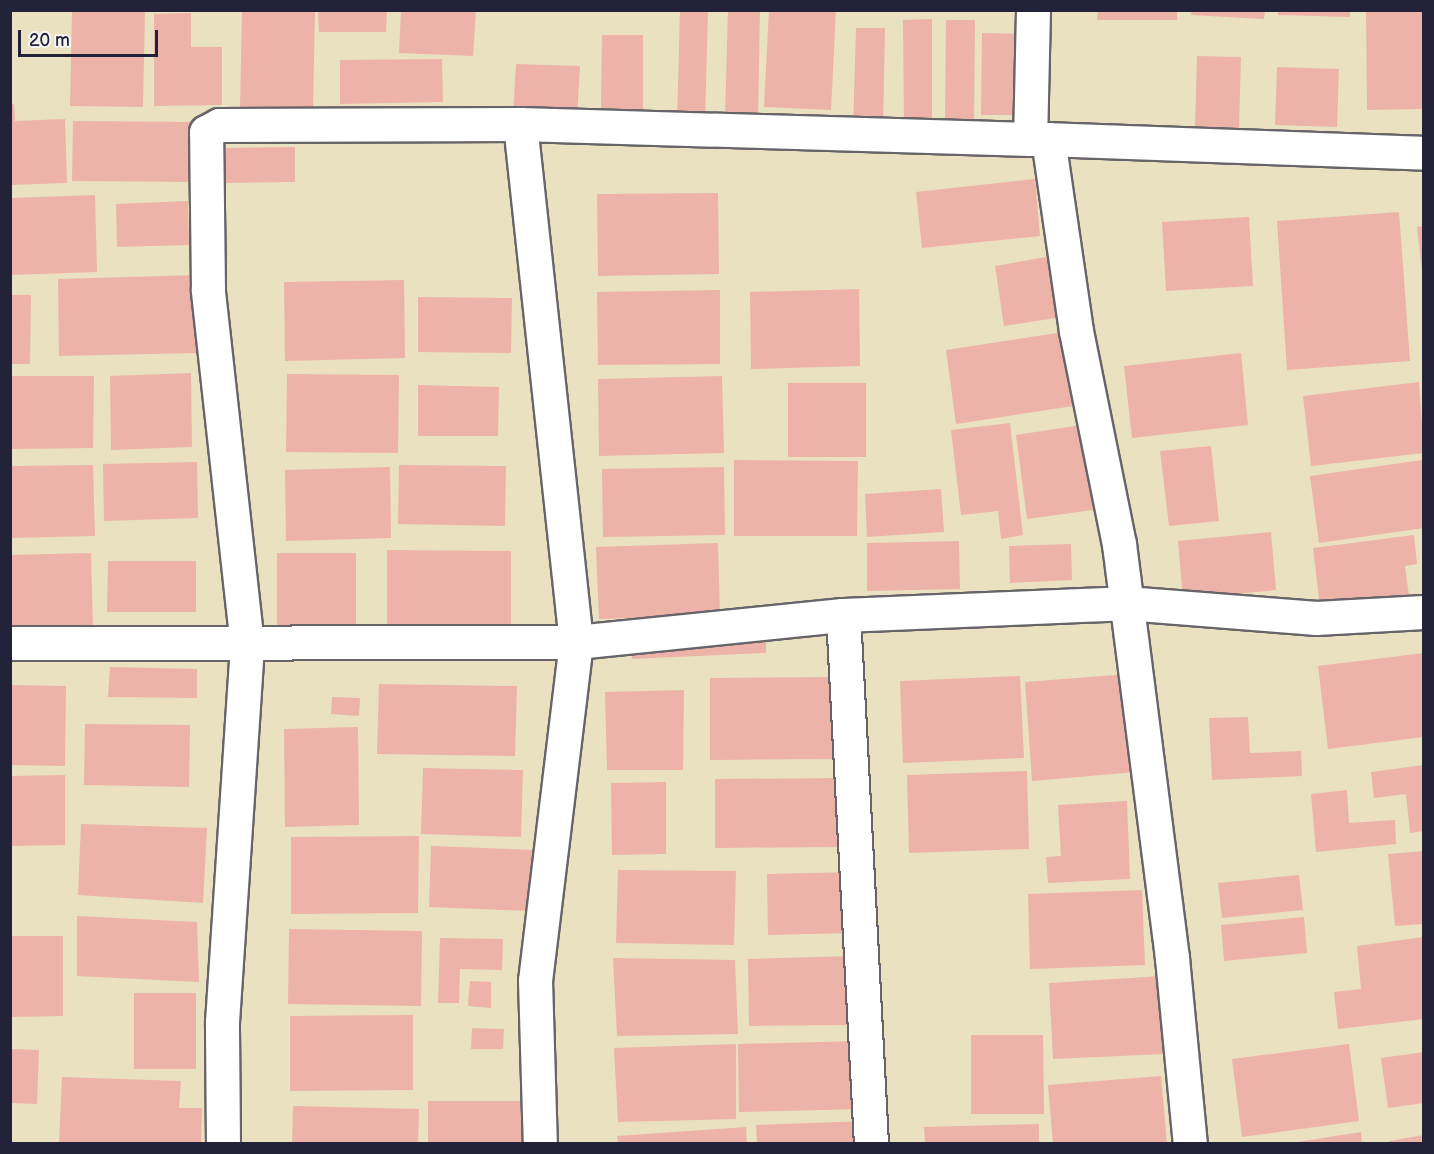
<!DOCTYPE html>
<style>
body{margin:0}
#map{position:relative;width:1434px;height:1154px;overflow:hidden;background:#eae1c1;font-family:"Balsamiq Sans",sans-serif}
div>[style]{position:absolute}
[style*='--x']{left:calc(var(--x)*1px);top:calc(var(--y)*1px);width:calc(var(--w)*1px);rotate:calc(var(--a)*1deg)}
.building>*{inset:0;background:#edb3a8}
.roads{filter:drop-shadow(2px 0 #68656a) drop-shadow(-2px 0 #68656a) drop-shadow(0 2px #68656a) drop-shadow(0 -2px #68656a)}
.street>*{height:33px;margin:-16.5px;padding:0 16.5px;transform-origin:16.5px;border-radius:16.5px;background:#fff}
span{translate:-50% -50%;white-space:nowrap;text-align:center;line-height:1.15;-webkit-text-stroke:4.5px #f6f6f2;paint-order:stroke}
.frame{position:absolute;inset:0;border:12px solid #22223b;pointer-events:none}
.scale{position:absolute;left:18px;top:30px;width:140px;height:27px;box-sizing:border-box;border:3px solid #22223b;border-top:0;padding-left:8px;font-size:18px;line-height:21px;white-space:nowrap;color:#22223b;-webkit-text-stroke:4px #f6f6f2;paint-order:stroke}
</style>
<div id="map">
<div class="building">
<div style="clip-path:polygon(72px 10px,145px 10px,143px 107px,70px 106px)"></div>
<div style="clip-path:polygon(242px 10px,315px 10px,313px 109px,240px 107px)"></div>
<div style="clip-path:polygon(318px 10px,387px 10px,386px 32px,319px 32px)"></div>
<div style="clip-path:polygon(401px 10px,476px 10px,473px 56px,399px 53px)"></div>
<div style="clip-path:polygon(680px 10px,708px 10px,705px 123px,677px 122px)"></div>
<div style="clip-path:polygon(728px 10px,760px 10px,758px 118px,725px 117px)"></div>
<div style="clip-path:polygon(769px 10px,836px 10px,831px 110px,764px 107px)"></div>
<div style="clip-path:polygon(1098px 10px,1177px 10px,1177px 20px,1097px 20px)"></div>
<div style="clip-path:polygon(1192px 10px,1265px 10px,1264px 19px,1191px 15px)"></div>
<div style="clip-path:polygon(1278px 10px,1350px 10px,1350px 17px,1278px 15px)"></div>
<div style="clip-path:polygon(1366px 10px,1424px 10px,1424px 109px,1367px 110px)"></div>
<div style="clip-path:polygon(191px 13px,191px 47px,222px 47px,222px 105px,154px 106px,154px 14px)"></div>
<div style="clip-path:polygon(932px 19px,932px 122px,904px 122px,903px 20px)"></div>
<div style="clip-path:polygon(946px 20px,975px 20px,974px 123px,945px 123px)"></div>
<div style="clip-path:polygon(856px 28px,885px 28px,883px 130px,853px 130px)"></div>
<div style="clip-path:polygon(982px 33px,1026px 34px,1025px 115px,981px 115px)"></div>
<div style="clip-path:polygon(602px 35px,643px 35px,643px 110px,601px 110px)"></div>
<div style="clip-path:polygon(1197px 56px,1241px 57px,1239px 129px,1195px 128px)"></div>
<div style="clip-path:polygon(442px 59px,443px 102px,340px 104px,340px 60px)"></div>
<div style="clip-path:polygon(516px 64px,580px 66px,577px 117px,513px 115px)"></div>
<div style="clip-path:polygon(1277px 67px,1339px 69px,1337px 127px,1275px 125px)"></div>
<div style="clip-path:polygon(10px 104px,14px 104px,15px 121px,65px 119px,67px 183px,10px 185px)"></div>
<div style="clip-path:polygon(73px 121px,196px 122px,195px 182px,72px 181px)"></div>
<div style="clip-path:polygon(295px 147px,295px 182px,225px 183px,226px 148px)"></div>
<div style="clip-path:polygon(1035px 179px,1040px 236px,922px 248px,916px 192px)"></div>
<div style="clip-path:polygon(718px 193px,719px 274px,598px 276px,597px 194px)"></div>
<div style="clip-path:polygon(95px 195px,97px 272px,10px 275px,10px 198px)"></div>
<div style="clip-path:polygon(188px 201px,189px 245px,117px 247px,116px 204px)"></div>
<div style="clip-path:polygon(1399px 212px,1410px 361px,1287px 370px,1277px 221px)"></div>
<div style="clip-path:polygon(1249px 217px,1253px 286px,1166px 291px,1162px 222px)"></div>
<div style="clip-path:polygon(1424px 226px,1424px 271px,1422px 271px,1417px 227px)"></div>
<div style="clip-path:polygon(1052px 256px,1062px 317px,1004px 326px,995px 266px)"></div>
<div style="clip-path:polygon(196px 275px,197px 353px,59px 356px,58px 279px)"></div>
<div style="clip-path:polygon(404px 280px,405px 358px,285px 361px,284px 282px)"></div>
<div style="clip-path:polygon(859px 289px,860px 366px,751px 369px,750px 292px)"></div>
<div style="clip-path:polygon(720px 290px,720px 364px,598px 365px,597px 292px)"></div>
<div style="clip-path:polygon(10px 295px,31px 295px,30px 364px,10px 364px)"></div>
<div style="clip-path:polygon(418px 297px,512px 298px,511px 353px,418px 352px)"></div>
<div style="clip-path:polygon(1070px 331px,1080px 405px,956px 424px,946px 350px)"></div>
<div style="clip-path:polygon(1241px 353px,1248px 425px,1132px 438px,1124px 366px)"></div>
<div style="clip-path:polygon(191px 373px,192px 447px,111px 450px,110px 376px)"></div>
<div style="clip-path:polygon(287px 374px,399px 375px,398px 453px,286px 452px)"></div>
<div style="clip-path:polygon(10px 376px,94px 376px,93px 448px,10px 449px)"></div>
<div style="clip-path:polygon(722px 376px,724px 453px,599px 456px,598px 379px)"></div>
<div style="clip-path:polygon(1419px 382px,1424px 453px,1311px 466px,1303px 396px)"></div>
<div style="clip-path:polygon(788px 383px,866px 383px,866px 457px,788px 457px)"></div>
<div style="clip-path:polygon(418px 385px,499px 387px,498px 436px,418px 436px)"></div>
<div style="clip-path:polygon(1010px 423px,1023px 535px,1001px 539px,998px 511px,961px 515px,951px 430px)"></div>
<div style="clip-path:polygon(1081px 425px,1093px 510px,1027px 519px,1016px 435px)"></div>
<div style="clip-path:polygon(1211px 446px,1219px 521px,1169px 526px,1160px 451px)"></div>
<div style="clip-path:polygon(734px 460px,858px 461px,857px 536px,734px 536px)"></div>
<div style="clip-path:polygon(1422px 460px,1424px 528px,1319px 543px,1310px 476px)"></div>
<div style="clip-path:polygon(197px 462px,198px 518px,104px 521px,103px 464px)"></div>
<div style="clip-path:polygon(93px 465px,95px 536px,10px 538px,10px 466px)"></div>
<div style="clip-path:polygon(399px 465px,506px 466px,505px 526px,398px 524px)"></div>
<div style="clip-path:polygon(390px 467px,391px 538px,286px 541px,285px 470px)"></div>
<div style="clip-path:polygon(724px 467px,725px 535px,603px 537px,602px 469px)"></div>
<div style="clip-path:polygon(941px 489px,944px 532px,867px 537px,865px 494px)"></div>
<div style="clip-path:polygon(1271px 532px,1276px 590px,1183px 599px,1178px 541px)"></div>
<div style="clip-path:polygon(1414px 535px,1417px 564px,1405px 566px,1409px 596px,1320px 607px,1313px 548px)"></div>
<div style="clip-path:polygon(959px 541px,960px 589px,867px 591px,867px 543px)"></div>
<div style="clip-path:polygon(718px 543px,720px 615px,599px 619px,596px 547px)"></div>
<div style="clip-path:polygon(1071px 544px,1072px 580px,1010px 583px,1009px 546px)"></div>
<div style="clip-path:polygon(387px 550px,511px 551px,511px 626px,387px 626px)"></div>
<div style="clip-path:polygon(91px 553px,93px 630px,10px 632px,10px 555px)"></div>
<div style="clip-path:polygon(277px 553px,356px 553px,356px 629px,277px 631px)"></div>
<div style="clip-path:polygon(108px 561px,196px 561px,196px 612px,107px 612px)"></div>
<div style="clip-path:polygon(766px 633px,766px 653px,632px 659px,631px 638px)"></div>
<div style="clip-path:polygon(1424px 653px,1424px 737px,1328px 749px,1318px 666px)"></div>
<div style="clip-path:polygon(110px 667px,197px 669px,197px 698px,108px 697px)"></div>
<div style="clip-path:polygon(1128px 674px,1136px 772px,1032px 781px,1025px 682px)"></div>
<div style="clip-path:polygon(1020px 676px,1024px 758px,903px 763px,900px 681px)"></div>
<div style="clip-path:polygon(839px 677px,839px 759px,710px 760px,710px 678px)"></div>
<div style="clip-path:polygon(379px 684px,517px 686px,515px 756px,377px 754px)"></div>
<div style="clip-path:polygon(10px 685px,66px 686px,65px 766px,10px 765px)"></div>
<div style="clip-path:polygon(684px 690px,683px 770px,607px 770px,605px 692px)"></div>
<div style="clip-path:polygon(332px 697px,360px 698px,359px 716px,331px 714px)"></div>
<div style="clip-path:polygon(1248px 717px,1250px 753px,1301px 751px,1302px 776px,1212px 780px,1209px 718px)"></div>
<div style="clip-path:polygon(85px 724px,190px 725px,189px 787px,84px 785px)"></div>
<div style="clip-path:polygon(358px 727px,359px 825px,285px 827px,284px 729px)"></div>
<div style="clip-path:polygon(1424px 765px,1424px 831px,1410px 833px,1406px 794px,1374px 798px,1371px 772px)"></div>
<div style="clip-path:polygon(423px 768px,523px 770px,521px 837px,421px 834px)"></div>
<div style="clip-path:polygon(1027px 771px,1029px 849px,909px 853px,907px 775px)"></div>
<div style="clip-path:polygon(65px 775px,65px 845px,10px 846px,10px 776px)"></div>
<div style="clip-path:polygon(845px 778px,845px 847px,715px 848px,715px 779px)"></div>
<div style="clip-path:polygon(666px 782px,666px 854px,612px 855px,611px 783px)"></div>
<div style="clip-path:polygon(1347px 790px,1349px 823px,1395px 820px,1396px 844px,1316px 852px,1311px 794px)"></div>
<div style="clip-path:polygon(1127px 801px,1130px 879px,1048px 883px,1046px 857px,1061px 856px,1058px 805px)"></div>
<div style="clip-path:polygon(81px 824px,207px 828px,203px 903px,78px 895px)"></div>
<div style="clip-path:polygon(419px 836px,418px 913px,291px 914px,291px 837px)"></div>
<div style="clip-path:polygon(431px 846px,533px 850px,530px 911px,429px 907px)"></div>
<div style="clip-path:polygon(1424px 851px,1424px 924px,1395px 926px,1388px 854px)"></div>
<div style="clip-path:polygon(618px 870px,736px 871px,734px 945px,616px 943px)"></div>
<div style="clip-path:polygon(852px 872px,853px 933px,768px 935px,767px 874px)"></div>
<div style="clip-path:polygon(1299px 875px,1303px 910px,1222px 918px,1218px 883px)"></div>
<div style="clip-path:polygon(1142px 890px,1145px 965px,1030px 969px,1028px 894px)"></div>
<div style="clip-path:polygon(77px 916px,197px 922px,199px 982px,77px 976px)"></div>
<div style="clip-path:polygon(1304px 917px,1307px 953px,1224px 961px,1221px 925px)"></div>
<div style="clip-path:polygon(289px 929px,422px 931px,421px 1006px,288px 1004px)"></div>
<div style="clip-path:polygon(10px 936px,63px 936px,63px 1016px,10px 1017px)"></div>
<div style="clip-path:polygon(1424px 937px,1424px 1019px,1338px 1029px,1334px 992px,1361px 989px,1357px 946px)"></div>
<div style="clip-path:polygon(440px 938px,503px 939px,502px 970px,460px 969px,459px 1003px,438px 1003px)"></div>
<div style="clip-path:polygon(854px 956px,851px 1025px,749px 1026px,748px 959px)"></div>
<div style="clip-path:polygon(613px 958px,735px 960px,738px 1034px,617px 1036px)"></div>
<div style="clip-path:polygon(1162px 976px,1165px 1054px,1053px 1059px,1049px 983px)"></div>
<div style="clip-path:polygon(470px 981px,491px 982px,491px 1008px,468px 1006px)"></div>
<div style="clip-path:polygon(134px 993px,196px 993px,196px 1069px,134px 1069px)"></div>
<div style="clip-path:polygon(413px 1015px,413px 1090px,290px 1091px,290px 1016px)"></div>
<div style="clip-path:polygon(472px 1028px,504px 1029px,503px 1049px,471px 1049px)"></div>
<div style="clip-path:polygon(971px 1035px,1043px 1035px,1044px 1114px,971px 1114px)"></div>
<div style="clip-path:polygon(860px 1041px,861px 1109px,739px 1112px,738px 1044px)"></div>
<div style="clip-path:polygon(736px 1044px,736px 1119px,618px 1122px,614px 1048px)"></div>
<div style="clip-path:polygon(1349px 1044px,1359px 1121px,1242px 1137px,1232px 1059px)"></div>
<div style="clip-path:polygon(10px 1049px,39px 1050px,37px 1104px,10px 1103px)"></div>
<div style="clip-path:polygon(1424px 1052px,1424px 1103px,1388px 1108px,1381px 1058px)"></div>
<div style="clip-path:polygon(1161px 1076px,1167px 1144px,1053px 1144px,1048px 1085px)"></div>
<div style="clip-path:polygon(62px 1077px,181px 1081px,179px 1108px,202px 1108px,201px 1144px,59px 1144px)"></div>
<div style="clip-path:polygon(428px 1101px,526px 1101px,525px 1144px,428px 1144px)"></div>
<div style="clip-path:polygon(293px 1106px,419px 1109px,418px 1144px,292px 1144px)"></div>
<div style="clip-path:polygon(867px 1121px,868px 1144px,757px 1144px,756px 1125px)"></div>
<div style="clip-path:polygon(1039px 1124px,1039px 1144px,925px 1144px,924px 1127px)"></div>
<div style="clip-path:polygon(746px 1127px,747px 1144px,618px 1144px,617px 1136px)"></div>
<div style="clip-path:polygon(1361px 1132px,1362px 1144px,1297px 1144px,1297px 1142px)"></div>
<div style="clip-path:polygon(1424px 1135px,1424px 1144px,1389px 1144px,1389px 1141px)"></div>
</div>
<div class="roads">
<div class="street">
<div style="--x:1033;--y:10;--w:129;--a:91.3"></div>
<div style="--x:1030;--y:139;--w:18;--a:0"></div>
<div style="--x:1048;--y:139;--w:194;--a:81.7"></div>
<div style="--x:1076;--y:331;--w:217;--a:78.6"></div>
<div style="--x:1119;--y:544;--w:417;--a:82.7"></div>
<div style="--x:1172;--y:958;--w:187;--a:84.5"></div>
<div style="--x:520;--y:124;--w:521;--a:83.83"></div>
<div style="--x:576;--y:642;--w:340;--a:96.9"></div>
<div style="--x:535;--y:980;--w:164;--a:88.3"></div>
<div style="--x:1048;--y:139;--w:376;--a:2.1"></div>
<div style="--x:843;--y:615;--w:530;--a:86.97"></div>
<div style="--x:10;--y:643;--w:566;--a:-0.1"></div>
<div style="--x:576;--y:642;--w:268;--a:-5.8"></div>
<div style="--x:843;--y:615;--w:283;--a:-2.4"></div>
<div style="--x:1126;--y:603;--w:191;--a:4.5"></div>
<div style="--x:1316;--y:618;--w:108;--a:-3.2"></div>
<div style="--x:223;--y:1144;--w:122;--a:-90.5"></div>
<div style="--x:222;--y:1022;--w:378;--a:-86.2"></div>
<div style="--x:247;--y:645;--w:358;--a:-96.3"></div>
<div style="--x:208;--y:289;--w:157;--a:-90.7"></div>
<div style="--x:206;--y:132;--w:15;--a:-28"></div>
<div style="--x:219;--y:125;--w:301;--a:-0.2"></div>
<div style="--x:520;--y:124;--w:510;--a:1.68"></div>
</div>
</div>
<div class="frame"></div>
<div class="scale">20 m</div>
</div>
